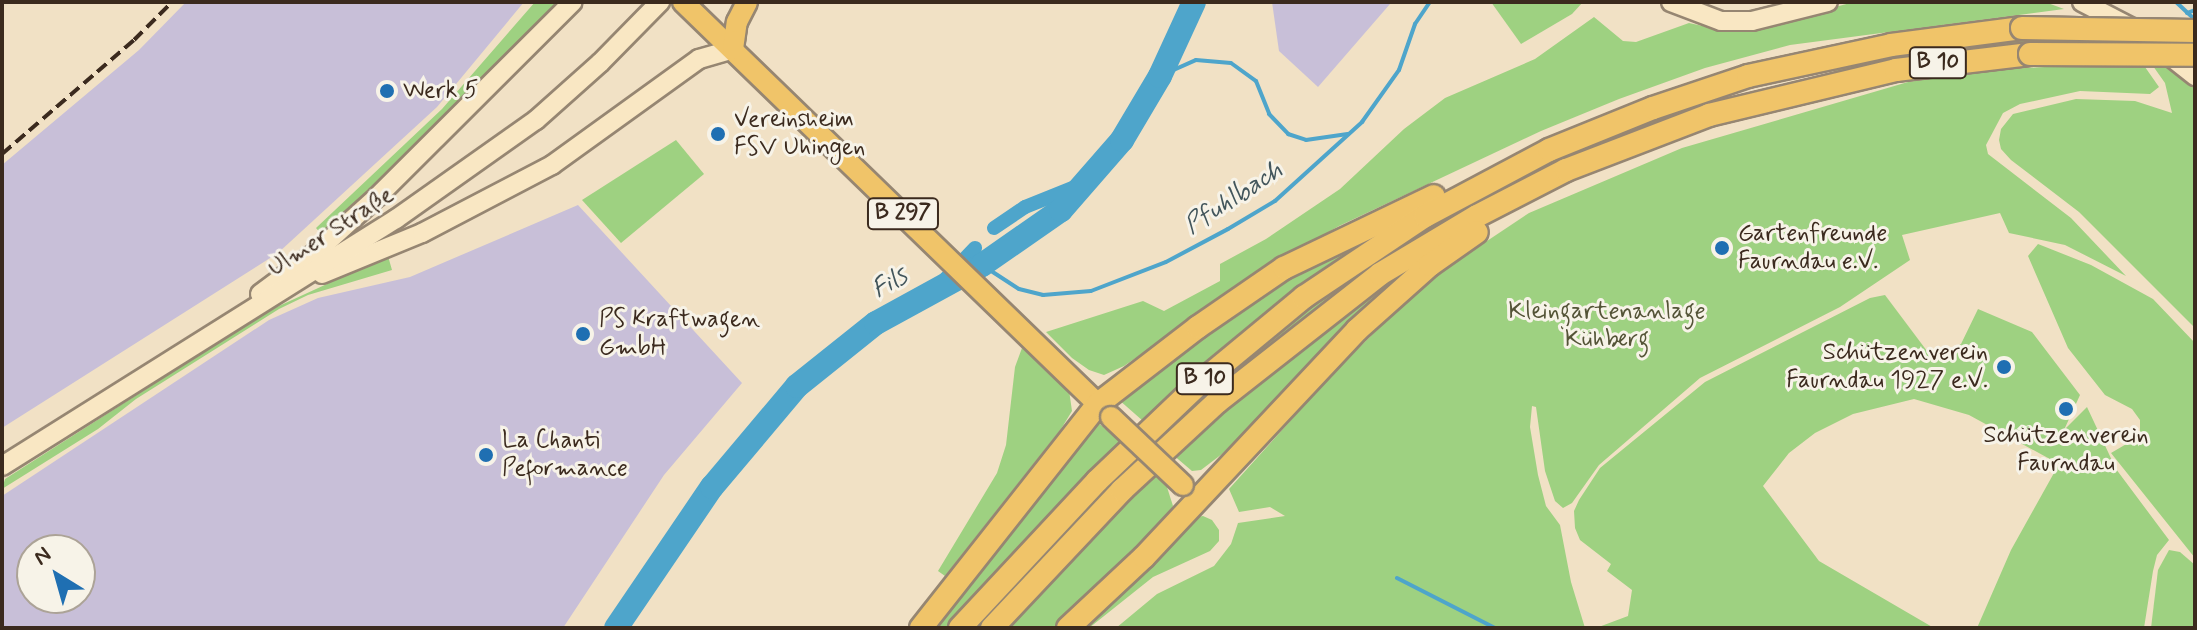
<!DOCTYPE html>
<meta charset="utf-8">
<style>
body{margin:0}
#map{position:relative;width:2197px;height:630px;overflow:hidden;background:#f1e1c5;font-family:Mynerve,sans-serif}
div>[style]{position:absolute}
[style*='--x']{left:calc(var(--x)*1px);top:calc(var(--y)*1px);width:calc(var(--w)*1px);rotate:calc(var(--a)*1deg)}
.industrial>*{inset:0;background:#c8bfd8}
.green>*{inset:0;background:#9ed181}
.stream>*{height:4px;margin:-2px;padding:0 2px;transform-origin:2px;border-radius:2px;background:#4ea5cb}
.canal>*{height:14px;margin:-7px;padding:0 7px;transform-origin:7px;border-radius:7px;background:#4ea5cb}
.river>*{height:24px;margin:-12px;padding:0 12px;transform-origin:12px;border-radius:12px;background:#4ea5cb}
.roads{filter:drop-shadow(2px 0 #968672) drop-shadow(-2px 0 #968672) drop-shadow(0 2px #968672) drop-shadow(0 -2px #968672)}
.secondary>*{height:18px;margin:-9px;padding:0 9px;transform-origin:9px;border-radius:9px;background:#f9e7c3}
.primary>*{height:20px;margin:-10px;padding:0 10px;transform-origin:10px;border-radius:10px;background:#f0c469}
.highway>*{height:22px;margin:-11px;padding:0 11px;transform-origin:11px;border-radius:11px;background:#f0c469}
.rail>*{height:4px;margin-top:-2px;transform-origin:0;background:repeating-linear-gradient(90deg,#3b2a1e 0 12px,transparent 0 18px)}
.bridges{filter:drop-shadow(2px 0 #968672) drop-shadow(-2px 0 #968672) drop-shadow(0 2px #968672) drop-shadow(0 -2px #968672)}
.primary-bridge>*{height:20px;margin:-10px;padding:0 10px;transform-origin:10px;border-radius:10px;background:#f0c469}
.highway-bridge>*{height:22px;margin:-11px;padding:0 11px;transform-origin:11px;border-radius:11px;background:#f0c469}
.dots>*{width:22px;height:22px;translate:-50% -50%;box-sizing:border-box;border:4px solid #f7f3e8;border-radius:50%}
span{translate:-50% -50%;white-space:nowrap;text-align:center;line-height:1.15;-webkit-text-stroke:6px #f7f3e8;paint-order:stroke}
.shield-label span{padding:2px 6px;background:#f7f3e8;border:2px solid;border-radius:6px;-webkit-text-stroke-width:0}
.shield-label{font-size:22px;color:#3b2a1e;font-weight:700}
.poi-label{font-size:24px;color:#3b2a1e}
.left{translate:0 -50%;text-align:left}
.right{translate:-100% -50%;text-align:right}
.street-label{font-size:24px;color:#3b2a1e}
.park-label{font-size:24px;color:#545437}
.water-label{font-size:26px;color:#42555b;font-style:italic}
.frame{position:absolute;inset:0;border:4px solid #3b2a1e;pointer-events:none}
.north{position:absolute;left:16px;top:534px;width:80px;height:80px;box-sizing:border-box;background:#f7f3e8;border:2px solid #aca397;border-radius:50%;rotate:323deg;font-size:22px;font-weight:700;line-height:32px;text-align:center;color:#3b2a1e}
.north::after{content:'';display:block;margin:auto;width:28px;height:36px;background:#1f6fb2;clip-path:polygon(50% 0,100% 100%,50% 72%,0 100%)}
</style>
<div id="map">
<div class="industrial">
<div style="clip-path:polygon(186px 2px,524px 2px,437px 107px,278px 253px,2px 428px,2px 165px,139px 50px)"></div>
<div style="clip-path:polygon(1272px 2px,1390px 2px,1390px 4px,1318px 87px,1279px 51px)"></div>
<div style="clip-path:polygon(evenodd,578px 205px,742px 383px,664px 475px,563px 628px,2px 627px,2px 496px,269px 320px,318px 298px,410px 277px,578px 205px,32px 550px,80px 550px,80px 598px,32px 598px,32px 550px)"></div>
</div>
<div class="green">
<div style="clip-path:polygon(535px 2px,559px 2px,435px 131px,323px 236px,316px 228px,442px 109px)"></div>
<div style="clip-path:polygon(1491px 2px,1583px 2px,1572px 14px,1521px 44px)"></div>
<div style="clip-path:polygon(1854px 2px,2045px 2px,2064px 9px,1790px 45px,1705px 68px,1619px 99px,1541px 131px,1339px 226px,1268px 267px,1124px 366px,1104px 375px,1089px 370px,1072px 358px,1046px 332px,1143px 301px,1164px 311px,1220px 281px,1220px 264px,1266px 239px,1340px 189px,1404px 129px,1445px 98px,1535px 59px,1594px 17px,1623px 41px,1636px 42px,1689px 23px,1721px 30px,1786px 20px)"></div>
<div style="clip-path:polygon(2030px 37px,2030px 44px,1923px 55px,1836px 71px,1833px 64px)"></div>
<div style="clip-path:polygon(2097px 64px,2145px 67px,2159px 87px,2150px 94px,2080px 91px,2020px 104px,2003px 113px,1986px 145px,1988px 154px,2071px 218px,2126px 276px,2065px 245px,2009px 233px,2000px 213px,1902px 235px,1910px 260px,1840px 307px,1700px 378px,1599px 465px,1572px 503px,1563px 508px,1555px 501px,1545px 471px,1536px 407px,1532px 406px,1530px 427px,1538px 475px,1546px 506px,1560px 525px,1571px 582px,1585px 628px,1116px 628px,1157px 594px,1214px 566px,1231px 544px,1238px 523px,1285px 516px,1270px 507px,1239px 512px,1229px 489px,1336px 370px,1427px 281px,1529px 213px,1682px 148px,1908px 82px,1992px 70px)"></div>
<div style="clip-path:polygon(2153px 66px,2175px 67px,2195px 86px,2195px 328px,2079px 212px,2011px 160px,2001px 149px,1999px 140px,2001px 129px,2013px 114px,2076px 99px,2135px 101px,2172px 113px,2165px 83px)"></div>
<div style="clip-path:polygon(1714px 94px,1716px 103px,1618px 138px,1537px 173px,1353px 282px,1289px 329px,1159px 442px,1154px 436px,1284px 323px,1405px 237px,1534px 166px)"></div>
<div style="clip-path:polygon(676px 140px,704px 174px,621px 243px,582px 200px)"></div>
<div style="clip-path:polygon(1383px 231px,1277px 305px,1143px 421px,1118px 399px,1230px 315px,1307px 267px)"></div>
<div style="clip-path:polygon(2038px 244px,2091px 265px,2153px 299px,2195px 343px,2195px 558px,2111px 453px,2140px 436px,2140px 420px,2132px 409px,2105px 395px,2068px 348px,2028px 256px)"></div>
<div style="clip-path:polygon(388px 256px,392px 270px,308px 295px,279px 309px,136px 399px,98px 429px,2px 489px,5px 479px,268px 311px)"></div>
<div style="clip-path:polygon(1417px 260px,1419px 264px,1382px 294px,1222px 454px,1201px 470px,1192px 471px,1172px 454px,1279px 361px)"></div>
<div style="clip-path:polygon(1885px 295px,1933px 359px,1961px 344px,1978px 309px,2032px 332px,2080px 395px,2064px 430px,2087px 407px,2116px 469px,2169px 540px,2157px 555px,2153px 571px,2144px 628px,1977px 628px,2011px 550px,2059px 464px,1969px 415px,1914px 399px,1853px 414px,1815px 433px,1789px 453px,1763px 486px,1819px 561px,1934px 628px,1596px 628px,1628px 616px,1632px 590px,1607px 571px,1611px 564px,1580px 540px,1575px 528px,1574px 511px,1579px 500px,1600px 468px,1705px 382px,1870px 298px)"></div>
<div style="clip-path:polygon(1022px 348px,1069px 390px,1072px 411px,1061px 429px,945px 576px,938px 571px,997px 473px,1006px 445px,1015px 367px)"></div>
<div style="clip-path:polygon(1096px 421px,1123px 444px,947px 628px,926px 628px)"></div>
<div style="clip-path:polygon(1153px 473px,1166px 484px,1173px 506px,1157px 530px,1053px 628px,1003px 628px)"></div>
<div style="clip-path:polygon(1203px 516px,1212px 520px,1219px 530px,1219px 541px,1210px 551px,1153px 577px,1089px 628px,1073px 628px,1191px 518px)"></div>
<div style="clip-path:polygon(2169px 550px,2180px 552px,2195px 565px,2195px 628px,2151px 628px,2158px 570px)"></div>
</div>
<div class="stream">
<div style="--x:2176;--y:2;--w:26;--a:43"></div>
<div style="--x:2187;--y:13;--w:9;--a:-21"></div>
<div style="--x:1160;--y:76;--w:39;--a:-24"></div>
<div style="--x:1196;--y:60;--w:35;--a:5"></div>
<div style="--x:1231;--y:63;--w:31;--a:36"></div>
<div style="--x:1256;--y:81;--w:35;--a:68"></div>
<div style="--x:1269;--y:114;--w:28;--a:46"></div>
<div style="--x:1288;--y:134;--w:19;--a:18"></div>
<div style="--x:1306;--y:140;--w:42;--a:-8.1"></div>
<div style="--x:982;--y:265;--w:44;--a:33"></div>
<div style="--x:1019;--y:289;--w:25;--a:14"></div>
<div style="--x:1043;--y:295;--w:48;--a:-4.8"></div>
<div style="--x:1091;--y:291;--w:80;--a:-21.1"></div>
<div style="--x:1166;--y:262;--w:70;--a:-28"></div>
<div style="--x:1228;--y:229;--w:55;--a:-30.8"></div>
<div style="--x:1275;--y:201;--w:118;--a:-42.2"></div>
<div style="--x:1362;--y:122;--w:64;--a:-54.6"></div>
<div style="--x:1399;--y:70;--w:49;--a:-70.8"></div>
<div style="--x:1415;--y:24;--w:27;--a:-56"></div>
<div style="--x:1397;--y:578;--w:110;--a:27"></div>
</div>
<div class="canal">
<div style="--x:994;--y:228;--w:37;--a:-34"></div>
<div style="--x:1025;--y:207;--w:65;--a:-21.8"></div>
<div style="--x:928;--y:297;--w:68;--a:-46.2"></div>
</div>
<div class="river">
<div style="--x:616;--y:628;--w:171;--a:-55.8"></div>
<div style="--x:712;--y:487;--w:132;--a:-49.9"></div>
<div style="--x:797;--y:386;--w:101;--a:-38.6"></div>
<div style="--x:876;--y:323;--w:121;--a:-28.7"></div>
<div style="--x:982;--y:265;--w:96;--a:-34.8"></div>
<div style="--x:1061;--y:210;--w:93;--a:-48.9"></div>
<div style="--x:1122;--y:140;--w:74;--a:-59.3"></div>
<div style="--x:1160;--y:76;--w:81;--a:-65.3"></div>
</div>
<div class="roads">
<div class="secondary">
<div style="--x:1671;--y:2;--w:53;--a:20.8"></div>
<div style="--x:1721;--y:21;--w:31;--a:0"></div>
<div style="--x:1752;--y:21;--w:78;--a:-14"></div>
<div style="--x:2082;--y:2;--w:63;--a:27.4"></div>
<div style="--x:2138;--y:31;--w:73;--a:38.3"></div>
<div style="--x:322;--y:274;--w:108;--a:-22.3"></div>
<div style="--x:422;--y:233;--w:147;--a:-27.6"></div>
<div style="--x:552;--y:165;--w:181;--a:-35.8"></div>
<div style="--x:699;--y:59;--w:35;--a:-16"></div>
<div style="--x:260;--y:294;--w:69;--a:-36.7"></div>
<div style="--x:315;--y:253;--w:84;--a:-42.1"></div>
<div style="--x:377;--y:197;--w:276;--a:-44.9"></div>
<div style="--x:2;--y:466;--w:465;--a:-32.1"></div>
<div style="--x:396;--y:219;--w:171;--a:-35.3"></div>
<div style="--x:536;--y:120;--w:86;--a:-41.7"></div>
<div style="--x:600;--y:63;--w:86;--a:-45.5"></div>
</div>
<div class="primary">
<div style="--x:683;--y:2;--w:592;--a:44.11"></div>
<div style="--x:733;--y:49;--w:27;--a:-82"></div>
<div style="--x:737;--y:22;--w:22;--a:-63"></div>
</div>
<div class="highway">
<div style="--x:921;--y:628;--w:285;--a:-51.7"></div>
<div style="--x:1098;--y:404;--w:126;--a:-37.6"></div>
<div style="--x:1198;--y:327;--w:104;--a:-34.5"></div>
<div style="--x:1284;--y:268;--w:166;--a:-25.6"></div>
<div style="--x:960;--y:628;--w:201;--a:-47"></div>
<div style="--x:1097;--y:481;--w:142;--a:-43.6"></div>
<div style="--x:1200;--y:383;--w:135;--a:-39.6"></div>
<div style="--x:1304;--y:297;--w:146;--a:-33.8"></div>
<div style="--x:1425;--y:216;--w:140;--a:-28"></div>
<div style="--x:1549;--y:150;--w:112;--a:-22"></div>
<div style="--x:1653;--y:108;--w:100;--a:-18.6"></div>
<div style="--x:1748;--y:76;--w:146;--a:-12.2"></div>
<div style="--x:1891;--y:45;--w:132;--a:-7.4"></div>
<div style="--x:992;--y:628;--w:190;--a:-46.7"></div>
<div style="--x:1122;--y:490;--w:129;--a:-42.8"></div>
<div style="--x:1217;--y:402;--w:207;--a:-38.1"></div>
<div style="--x:1380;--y:274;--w:113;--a:-30.9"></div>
<div style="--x:1477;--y:216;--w:100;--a:-27.3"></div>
<div style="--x:1566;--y:170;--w:153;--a:-21"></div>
<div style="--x:1709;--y:115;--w:192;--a:-13.5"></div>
<div style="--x:1896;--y:70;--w:135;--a:-6.8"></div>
<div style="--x:1068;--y:628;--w:104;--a:-43.1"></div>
<div style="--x:1144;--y:557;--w:311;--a:-46.8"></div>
<div style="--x:1357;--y:330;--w:98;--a:-41.7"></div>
<div style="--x:1430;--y:265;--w:57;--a:-35.1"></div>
</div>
</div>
<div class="rail">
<div style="--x:2;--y:154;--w:174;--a:-40.8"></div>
<div style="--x:134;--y:40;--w:54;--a:-45"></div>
</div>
<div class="bridges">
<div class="primary-bridge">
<div style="--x:1111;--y:417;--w:99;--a:43.4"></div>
</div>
<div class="highway-bridge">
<div style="--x:2022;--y:28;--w:173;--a:1"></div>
<div style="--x:2030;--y:54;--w:165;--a:0.3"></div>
</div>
</div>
<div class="dots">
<div style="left:387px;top:91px;background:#1f6fb2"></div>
<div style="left:718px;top:134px;background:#1f6fb2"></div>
<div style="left:1722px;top:248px;background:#1f6fb2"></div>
<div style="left:583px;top:334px;background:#1f6fb2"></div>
<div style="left:2004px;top:367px;background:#1f6fb2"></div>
<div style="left:2066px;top:409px;background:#1f6fb2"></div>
<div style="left:486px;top:455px;background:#1f6fb2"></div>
</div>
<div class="shield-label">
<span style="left:1938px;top:63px">B 10</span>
<span style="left:903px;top:214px">B 297</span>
<span style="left:1205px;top:379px">B 10</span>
</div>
<div class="poi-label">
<span class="left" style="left:403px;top:91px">Werk 5</span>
<span class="left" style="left:734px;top:134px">Vereinsheim<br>FSV Uhingen</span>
<span class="left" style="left:1738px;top:248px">Gartenfreunde<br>Faurndau e.V.</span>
<span class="left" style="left:599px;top:334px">PS Kraftwagen<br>GmbH</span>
<span class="right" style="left:1988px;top:367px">Schützenverein<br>Faurndau 1927 e.V.</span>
<span style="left:2066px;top:450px">Schützenverein<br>Faurndau</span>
<span class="left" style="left:502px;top:455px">La Chanti<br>Peformance</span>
</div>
<div class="street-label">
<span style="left:331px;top:232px;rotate:-33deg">Ulmer Straße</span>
</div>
<div class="park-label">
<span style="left:1607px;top:326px">Kleingartenanlage<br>Kühberg</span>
</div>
<div class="water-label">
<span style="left:1234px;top:199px;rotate:-33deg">Pfuhlbach</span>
<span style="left:890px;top:284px;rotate:-29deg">Fils</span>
</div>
<div class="frame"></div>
<div class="north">N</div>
</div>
